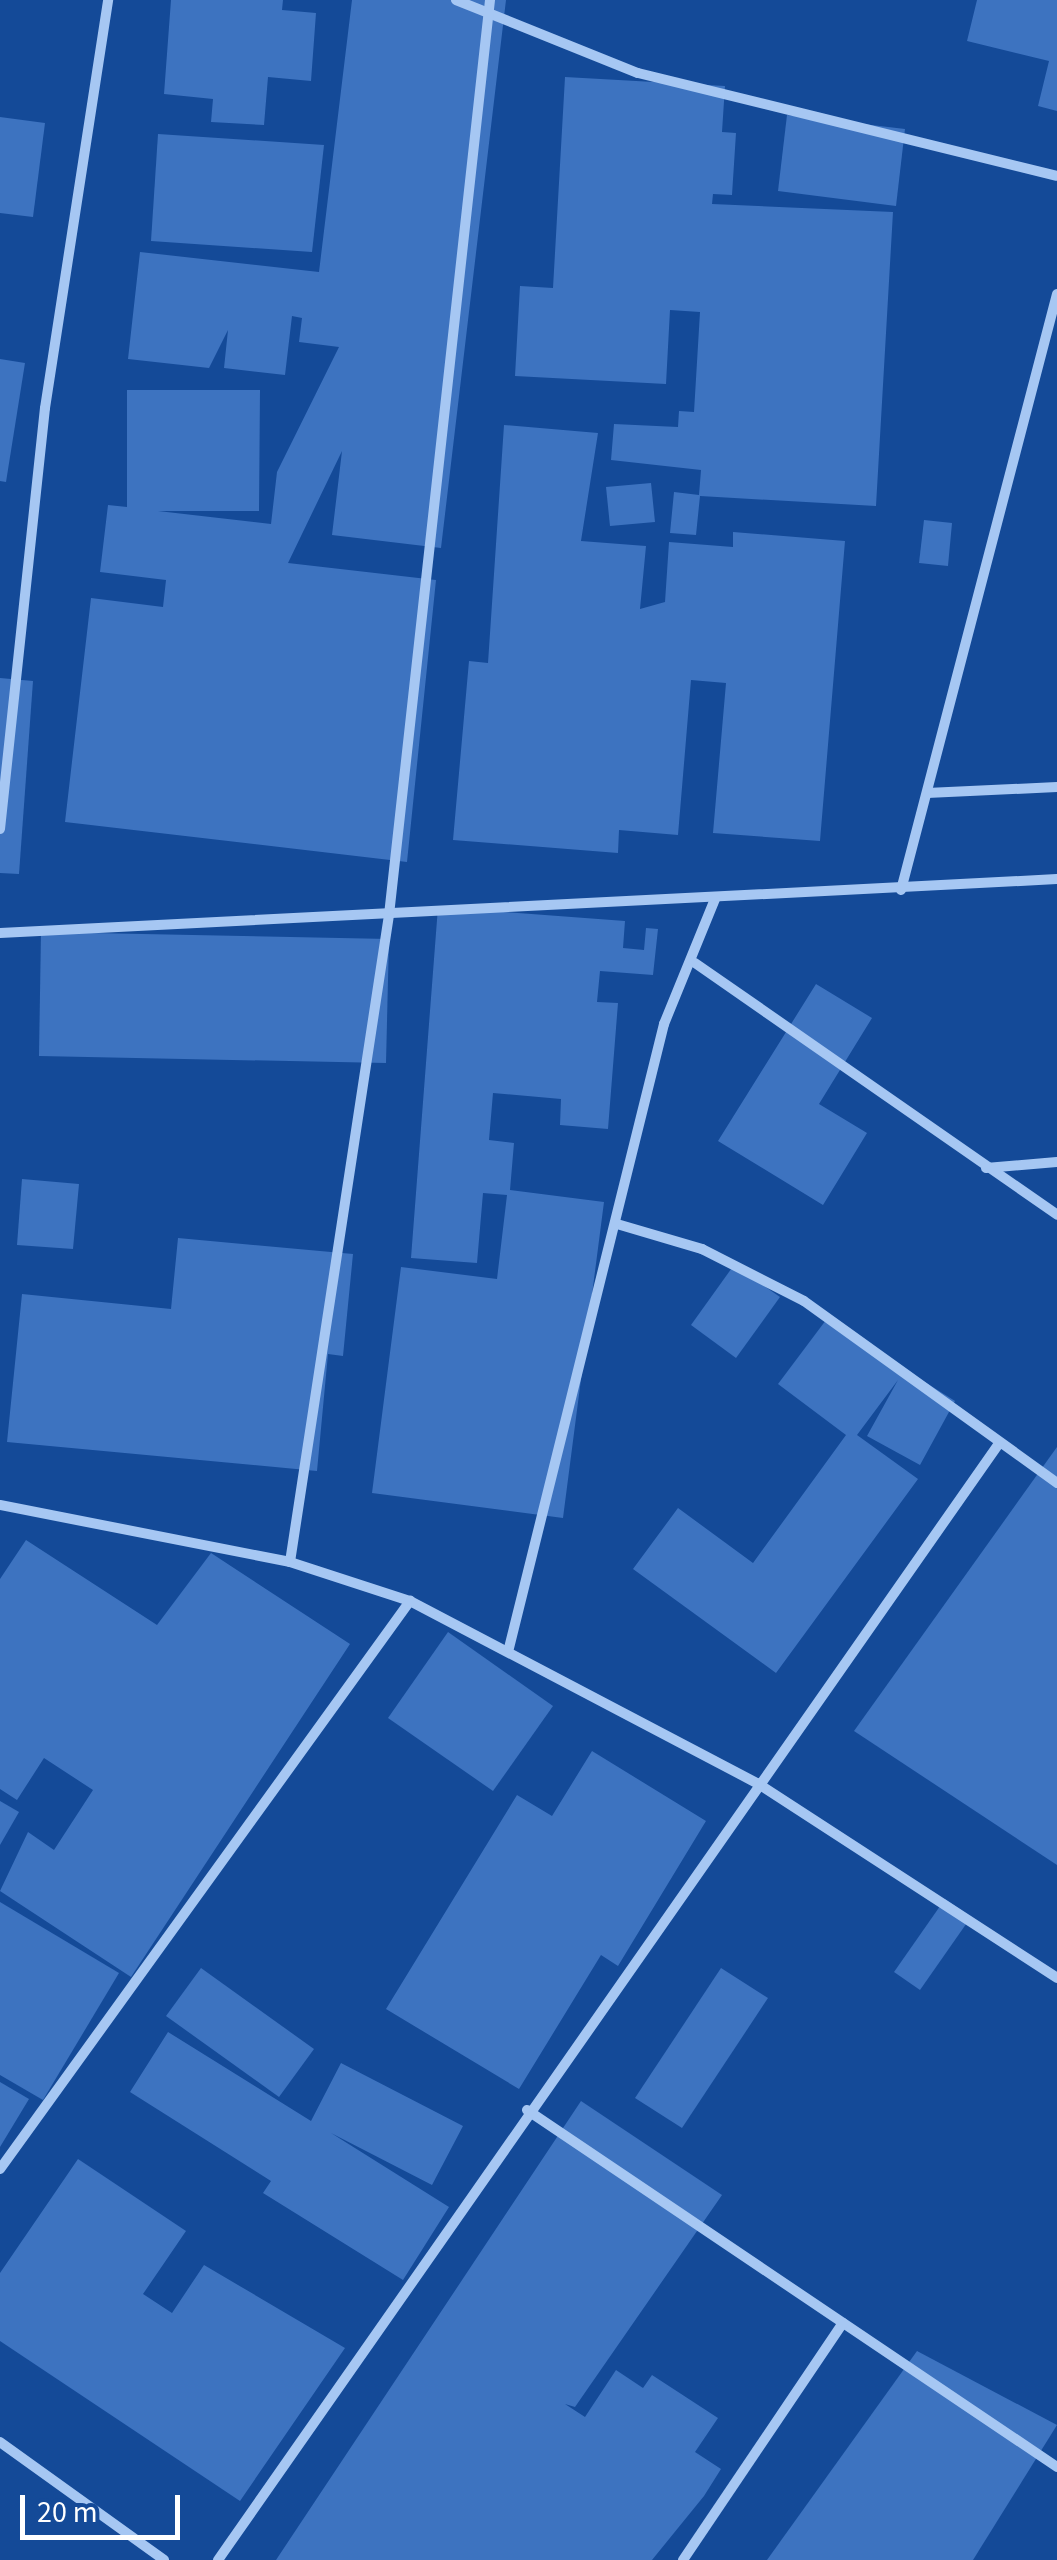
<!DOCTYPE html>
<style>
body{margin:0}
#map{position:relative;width:1057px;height:2560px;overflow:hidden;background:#144a98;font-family:"Source Sans 3",sans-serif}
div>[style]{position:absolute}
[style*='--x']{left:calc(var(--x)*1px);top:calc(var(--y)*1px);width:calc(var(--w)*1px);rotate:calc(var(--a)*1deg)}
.building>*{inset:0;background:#3d73c0}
.street>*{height:10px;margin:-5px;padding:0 5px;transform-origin:5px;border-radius:5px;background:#a6c7f3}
span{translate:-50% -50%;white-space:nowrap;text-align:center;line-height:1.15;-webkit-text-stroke:9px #144a98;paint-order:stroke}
.scale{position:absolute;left:20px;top:2495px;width:160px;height:45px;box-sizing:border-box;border:5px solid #fff;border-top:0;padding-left:12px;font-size:30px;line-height:35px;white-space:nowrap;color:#fff;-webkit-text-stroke:8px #144a98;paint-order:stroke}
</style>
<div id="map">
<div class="building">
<div style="clip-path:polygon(171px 0,283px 0,282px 10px,316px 13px,311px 81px,268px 77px,264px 125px,211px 122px,213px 99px,164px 94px)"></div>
<div style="clip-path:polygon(352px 0,506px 0,441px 548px,332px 535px,342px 451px,288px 563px,436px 580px,407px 862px,65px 822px,91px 598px,163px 607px,166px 580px,100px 572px,108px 505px,127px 507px,127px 390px,260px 390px,259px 511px,158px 511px,271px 524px,277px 472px,339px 347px,299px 342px,302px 318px,292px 316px,285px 375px,224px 368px,228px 330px,209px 368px,128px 359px,140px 252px,319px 272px)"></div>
<div style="clip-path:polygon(977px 0,1057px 0,1057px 111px,1038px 106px,1049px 61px,967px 41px)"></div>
<div style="clip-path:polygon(565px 77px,725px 86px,722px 132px,736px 133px,732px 195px,713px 194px,712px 204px,893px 212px,876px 506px,700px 496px,696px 535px,670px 533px,674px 492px,699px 495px,701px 470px,611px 460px,614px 424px,678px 427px,679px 411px,694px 412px,700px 312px,670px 310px,666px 384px,515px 376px,520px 286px,553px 288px)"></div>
<div style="clip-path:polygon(787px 115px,905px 129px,896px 206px,778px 191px)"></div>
<div style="clip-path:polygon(0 117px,45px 123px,33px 217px,0 213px)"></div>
<div style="clip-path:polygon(158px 134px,324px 145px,312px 252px,151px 241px)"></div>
<div style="clip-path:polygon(0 359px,25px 363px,6px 482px,0 481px)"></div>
<div style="clip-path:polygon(504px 425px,598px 433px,581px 541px,646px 546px,640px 609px,665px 602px,669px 542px,733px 547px,733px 532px,845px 541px,820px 841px,713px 833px,726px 683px,691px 680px,678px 835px,619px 830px,618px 853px,453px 840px,469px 661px,488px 663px)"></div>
<div style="clip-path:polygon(651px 483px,655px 522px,610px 526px,606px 487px)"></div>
<div style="clip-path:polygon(924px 520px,952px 523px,948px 566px,919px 563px)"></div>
<div style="clip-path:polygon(0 678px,33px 681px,19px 874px,0 873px)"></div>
<div style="clip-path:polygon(438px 907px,625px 921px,623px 948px,644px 950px,646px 928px,658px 929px,653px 975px,600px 971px,597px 1002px,618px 1003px,608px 1129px,560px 1125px,561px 1099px,493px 1093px,489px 1140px,514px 1143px,510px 1190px,604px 1202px,563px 1518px,372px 1493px,401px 1267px,497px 1279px,507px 1195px,483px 1193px,477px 1263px,411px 1258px)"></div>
<div style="clip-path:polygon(41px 932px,389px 939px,386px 1063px,39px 1056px)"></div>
<div style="clip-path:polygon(816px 984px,872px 1018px,819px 1104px,867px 1133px,823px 1205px,718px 1141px)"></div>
<div style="clip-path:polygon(22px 1179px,79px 1184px,73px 1249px,17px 1245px)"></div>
<div style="clip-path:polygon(178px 1238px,353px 1254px,343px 1356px,328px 1354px,317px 1471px,7px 1442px,22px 1294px,171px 1309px)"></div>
<div style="clip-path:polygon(734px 1265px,780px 1297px,736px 1358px,691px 1325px)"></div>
<div style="clip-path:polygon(826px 1320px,955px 1401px,920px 1465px,867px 1436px,898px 1380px,857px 1435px,918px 1479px,776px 1673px,633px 1569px,678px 1508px,753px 1563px,846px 1435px,778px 1384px)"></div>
<div style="clip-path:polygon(1057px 1447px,1057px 1865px,854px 1731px)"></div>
<div style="clip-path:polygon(26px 1540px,157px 1625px,211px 1553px,350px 1644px,131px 1977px,0 1891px,28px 1832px,54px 1850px,93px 1790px,44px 1758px,17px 1800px,0 1789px,0 1579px)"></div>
<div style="clip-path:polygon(448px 1632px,553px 1706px,493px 1791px,388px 1718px)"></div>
<div style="clip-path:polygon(592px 1751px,706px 1821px,618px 1966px,601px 1955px,519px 2089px,386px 2009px,517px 1795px,552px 1816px)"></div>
<div style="clip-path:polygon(0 1801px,19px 1812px,0 1845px)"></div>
<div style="clip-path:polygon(945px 1899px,971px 1917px,920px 1990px,894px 1972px)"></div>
<div style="clip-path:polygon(0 1902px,119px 1973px,43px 2100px,0 2075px)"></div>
<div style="clip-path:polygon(201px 1968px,314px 2049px,279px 2097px,166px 2016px)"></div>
<div style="clip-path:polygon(721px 1968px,768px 1998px,682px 2128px,635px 2098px)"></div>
<div style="clip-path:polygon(168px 2032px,311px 2121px,341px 2063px,463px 2126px,432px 2185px,331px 2133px,449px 2207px,403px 2280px,263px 2193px,271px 2181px,130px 2092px)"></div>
<div style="clip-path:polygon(0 2082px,29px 2099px,0 2147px)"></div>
<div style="clip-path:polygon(581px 2101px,722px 2195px,575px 2407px,565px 2404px,585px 2417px,616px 2370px,643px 2388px,652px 2375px,718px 2418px,695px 2452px,721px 2469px,704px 2496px,652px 2560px,276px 2560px)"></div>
<div style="clip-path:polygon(78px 2159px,186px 2231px,143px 2294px,172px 2313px,204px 2265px,345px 2348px,240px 2501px,0 2341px,0 2273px)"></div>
<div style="clip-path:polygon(917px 2351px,1057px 2425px,973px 2560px,767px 2560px)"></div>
</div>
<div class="street">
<div style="--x:456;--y:0;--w:196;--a:21.9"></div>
<div style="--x:638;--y:73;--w:431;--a:13.8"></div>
<div style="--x:927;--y:793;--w:130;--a:-2.6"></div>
<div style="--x:0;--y:829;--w:423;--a:-83.9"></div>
<div style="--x:45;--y:408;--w:413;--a:-81.2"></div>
<div style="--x:901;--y:890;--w:616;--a:-75.33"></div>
<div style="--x:0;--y:933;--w:1058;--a:-2.92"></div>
<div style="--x:695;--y:963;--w:441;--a:34.8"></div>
<div style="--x:986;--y:1168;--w:71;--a:-4.8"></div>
<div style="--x:617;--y:1224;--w:89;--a:16.4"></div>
<div style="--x:702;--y:1249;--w:114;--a:27"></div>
<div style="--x:804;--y:1301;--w:312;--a:35.7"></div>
<div style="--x:0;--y:1505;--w:296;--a:11.1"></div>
<div style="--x:290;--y:1562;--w:126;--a:18"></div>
<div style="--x:410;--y:1601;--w:392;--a:27.7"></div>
<div style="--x:757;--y:1783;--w:358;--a:33"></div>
<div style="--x:290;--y:1562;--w:655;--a:-81.3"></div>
<div style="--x:389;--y:915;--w:921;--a:-83.7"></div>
<div style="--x:509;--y:1648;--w:643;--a:-76.05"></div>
<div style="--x:664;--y:1024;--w:135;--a:-67.8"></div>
<div style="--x:527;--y:2110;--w:639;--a:33.96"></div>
<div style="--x:0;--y:2169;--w:701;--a:-54.18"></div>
<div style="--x:0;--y:2442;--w:202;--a:35.7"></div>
<div style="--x:218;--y:2560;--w:1364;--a:-55.03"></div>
<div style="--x:683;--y:2560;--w:286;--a:-56"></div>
</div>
<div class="scale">20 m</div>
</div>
